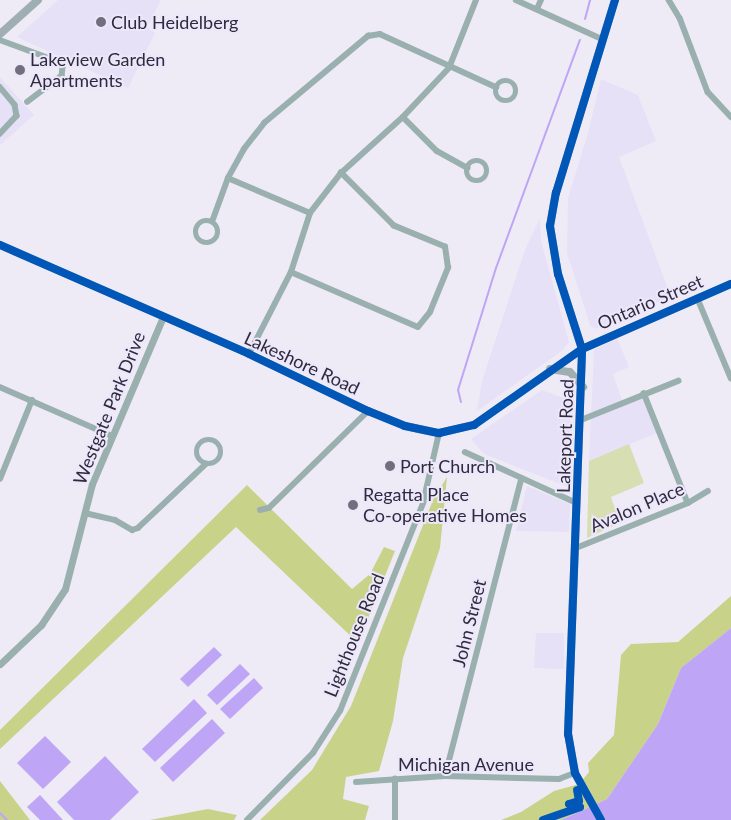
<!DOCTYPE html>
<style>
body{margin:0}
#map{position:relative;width:731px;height:820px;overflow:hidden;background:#eeebf6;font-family:Lato,sans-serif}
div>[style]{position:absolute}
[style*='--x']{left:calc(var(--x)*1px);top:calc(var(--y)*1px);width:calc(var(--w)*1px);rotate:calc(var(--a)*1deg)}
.built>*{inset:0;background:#e6e1f7}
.green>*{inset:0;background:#d7deb2}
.forest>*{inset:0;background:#c9d289}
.water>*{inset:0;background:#bea5f5}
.stream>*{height:2px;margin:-1px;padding:0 1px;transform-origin:1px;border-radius:1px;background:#bea5f5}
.minor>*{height:5.5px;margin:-2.75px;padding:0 2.75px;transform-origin:2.75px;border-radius:2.75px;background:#9ab0af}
.minor>.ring{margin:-2.75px;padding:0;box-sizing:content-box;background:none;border:5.5px solid #9ab0af;border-radius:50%}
.tertiary>*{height:7px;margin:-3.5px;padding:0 3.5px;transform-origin:3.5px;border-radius:3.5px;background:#9ab0af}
.secondary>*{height:8px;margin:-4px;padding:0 4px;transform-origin:4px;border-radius:4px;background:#9fafb1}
.cycleway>*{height:8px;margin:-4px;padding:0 4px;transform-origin:4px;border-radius:4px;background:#0057b8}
.dots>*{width:14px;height:14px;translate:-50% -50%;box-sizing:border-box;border:2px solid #ece7fa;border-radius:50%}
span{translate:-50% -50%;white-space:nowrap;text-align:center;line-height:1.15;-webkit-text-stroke:4px #ece7fa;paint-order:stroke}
.poi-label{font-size:18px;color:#2f2b3c}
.left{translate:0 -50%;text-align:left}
.street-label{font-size:18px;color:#2f2b3c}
</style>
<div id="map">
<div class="built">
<div style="clip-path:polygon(58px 0,161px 0,147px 28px,155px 33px,128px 88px,17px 37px)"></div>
<div style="clip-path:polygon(0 77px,34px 115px,0 145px)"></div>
<div style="clip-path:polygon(601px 79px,638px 95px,656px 141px,619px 157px,671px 297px,595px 329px,590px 325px,567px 253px,568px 198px,588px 133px)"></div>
<div style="clip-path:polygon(540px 218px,541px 241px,569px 342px,563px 350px,477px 411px,482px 381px,525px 250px)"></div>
<div style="clip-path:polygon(617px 338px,629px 367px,613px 374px,623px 403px,642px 396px,657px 433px,589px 461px,594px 350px)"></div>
<div style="clip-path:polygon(542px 390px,571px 401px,568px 487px,484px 454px,471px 439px)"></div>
<div style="clip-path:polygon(527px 486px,570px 504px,569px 532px,516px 531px)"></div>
<div style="clip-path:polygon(536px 633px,564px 633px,564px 669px,534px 668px)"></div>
</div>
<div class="green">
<div style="clip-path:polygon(629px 444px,644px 483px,611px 497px,620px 523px,587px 538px,589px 461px)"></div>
</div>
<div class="forest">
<div style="clip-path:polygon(447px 477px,440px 548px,403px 658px,393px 721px,379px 771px,346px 777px,343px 799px,369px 806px,365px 820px,260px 820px,312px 770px,351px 706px,433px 500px)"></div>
<div style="clip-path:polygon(247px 485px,352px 589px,370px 574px,384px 547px,395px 551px,358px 643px,236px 527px,0 749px,0 730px)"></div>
<div style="clip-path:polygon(731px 596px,731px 628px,681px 668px,658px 724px,607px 799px,561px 820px,501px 820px,521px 812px,554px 791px,579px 784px,589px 772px,588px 763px,614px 735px,621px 655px,631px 644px,678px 642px)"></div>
<div style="clip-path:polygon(0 781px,30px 820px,0 820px)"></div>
<div style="clip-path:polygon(208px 809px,237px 815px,234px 820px,150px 820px)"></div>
</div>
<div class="water">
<div style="clip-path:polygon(731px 628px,731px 820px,561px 820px,607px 799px,658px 724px,681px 668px)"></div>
<div style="clip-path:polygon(214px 647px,222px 655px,188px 687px,180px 679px)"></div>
<div style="clip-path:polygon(240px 664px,250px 674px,217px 705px,207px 695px)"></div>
<div style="clip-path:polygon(254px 678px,263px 688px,230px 719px,220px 709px)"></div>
<div style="clip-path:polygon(194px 699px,207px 713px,155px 762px,142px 749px)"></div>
<div style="clip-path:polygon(212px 719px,225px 733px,173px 782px,160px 768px)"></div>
<div style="clip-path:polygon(45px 736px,71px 762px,43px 789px,17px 763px)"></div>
<div style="clip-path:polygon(105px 756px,139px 792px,110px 820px,74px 820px,57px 802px)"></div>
<div style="clip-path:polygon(40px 795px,63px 820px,40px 820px,27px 807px)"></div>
</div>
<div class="stream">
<div style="--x:585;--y:19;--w:20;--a:-75"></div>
<div style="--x:461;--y:402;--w:12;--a:-104"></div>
<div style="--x:458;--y:390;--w:128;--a:-72.7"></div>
<div style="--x:496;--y:268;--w:243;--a:-69.8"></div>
<div style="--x:0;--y:813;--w:10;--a:45"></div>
</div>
<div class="minor">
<div style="--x:516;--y:0;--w:94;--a:24.4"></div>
<div style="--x:669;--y:0;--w:21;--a:59"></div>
<div style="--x:680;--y:18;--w:79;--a:69.3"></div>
<div style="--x:708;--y:92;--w:34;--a:47"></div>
<div style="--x:537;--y:9;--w:10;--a:-66"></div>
<div style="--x:0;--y:40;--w:61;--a:20.2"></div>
<div style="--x:57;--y:61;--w:8;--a:45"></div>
<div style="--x:63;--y:67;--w:9;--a:96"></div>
<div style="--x:62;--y:76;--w:43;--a:142.6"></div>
<div class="ring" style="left:496px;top:81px;width:14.5px;height:14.5px"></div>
<div style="--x:0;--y:87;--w:23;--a:50"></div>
<div style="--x:15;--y:105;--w:11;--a:80"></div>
<div style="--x:17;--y:116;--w:25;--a:133"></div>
<div style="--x:403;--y:117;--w:48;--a:45"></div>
<div style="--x:437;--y:151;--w:35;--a:29"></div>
<div class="ring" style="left:467px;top:161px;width:14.5px;height:14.5px"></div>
<div style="--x:228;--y:178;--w:89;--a:23.1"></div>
<div class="ring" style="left:196px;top:221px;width:16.5px;height:16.5px"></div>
<div style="--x:212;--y:222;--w:47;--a:-70"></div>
<div style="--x:228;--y:178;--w:33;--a:-61"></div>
<div style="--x:244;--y:149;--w:33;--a:-52"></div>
<div style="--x:264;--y:123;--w:136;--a:-39.9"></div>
<div style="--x:368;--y:36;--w:12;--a:-9"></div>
<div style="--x:380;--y:34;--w:128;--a:24.6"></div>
<div style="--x:291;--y:272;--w:138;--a:23.4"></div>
<div style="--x:418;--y:327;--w:19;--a:-51"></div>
<div style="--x:430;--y:312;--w:48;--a:-67.8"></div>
<div style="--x:448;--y:268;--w:21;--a:-98"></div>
<div style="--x:445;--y:247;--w:55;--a:-157.6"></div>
<div style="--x:394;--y:226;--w:75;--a:-135"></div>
<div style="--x:698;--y:299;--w:86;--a:67.3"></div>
<div style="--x:249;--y:354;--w:92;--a:-62.9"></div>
<div style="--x:291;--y:272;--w:62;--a:-72.1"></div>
<div style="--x:310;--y:213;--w:51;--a:-52.2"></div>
<div style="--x:341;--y:173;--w:84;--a:-42.1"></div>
<div style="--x:403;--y:117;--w:67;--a:-46.8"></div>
<div style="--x:449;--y:68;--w:73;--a:-68.3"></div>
<div style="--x:0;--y:387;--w:122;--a:23.6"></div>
<div style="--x:644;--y:393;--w:118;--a:68.2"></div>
<div style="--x:581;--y:420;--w:105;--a:-21.9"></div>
<div class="ring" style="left:197px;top:440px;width:18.5px;height:18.5px"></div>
<div style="--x:465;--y:452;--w:123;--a:24.5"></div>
<div style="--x:0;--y:479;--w:85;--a:-67.9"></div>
<div style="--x:260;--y:510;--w:9;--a:-13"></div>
<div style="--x:269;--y:508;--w:139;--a:-44.4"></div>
<div style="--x:85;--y:513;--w:31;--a:13"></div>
<div style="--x:115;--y:520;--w:20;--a:30"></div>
<div style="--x:132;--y:530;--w:6;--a:-18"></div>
<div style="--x:138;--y:528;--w:93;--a:-43.3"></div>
<div style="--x:576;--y:548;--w:121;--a:-21.9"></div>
<div style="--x:688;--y:503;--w:23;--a:-31"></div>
<div style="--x:445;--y:776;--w:307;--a:-75.6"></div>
<div style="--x:356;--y:782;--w:89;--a:-3.9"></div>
<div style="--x:445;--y:776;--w:114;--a:1.5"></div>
<div style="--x:559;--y:779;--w:17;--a:-21"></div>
<div style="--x:247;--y:820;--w:94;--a:-45.4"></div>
<div style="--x:313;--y:753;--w:50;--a:-57.3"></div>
<div style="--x:340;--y:711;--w:224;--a:-68.2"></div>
<div style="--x:423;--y:503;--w:72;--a:-77.1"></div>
<div style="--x:395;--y:820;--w:41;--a:-90"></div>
</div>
<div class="tertiary">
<div style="--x:0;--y:664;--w:57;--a:-43.6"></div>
<div style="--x:41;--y:625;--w:43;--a:-56.3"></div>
<div style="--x:65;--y:589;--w:108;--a:-75.6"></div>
<div style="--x:92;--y:484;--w:181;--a:-67"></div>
</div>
<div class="secondary">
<div style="--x:0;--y:34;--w:51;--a:-41.8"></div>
<div style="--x:0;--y:245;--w:272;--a:23.6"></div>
<div style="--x:249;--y:354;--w:132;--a:25.6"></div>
<div style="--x:368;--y:411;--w:40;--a:22"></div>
<div style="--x:405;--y:426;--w:35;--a:12"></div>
<div style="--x:439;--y:433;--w:36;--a:-13"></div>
<div style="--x:474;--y:425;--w:132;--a:-35.1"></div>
<div style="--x:582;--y:349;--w:163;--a:-23.6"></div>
<div style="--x:550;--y:369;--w:20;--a:9"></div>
<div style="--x:570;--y:372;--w:20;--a:49"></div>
<div style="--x:601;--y:820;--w:54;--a:-119"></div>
<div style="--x:575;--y:773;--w:40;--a:-100"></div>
<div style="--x:568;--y:734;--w:385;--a:-87.9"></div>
<div style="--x:582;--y:349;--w:79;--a:-107.7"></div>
<div style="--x:558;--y:274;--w:49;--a:-99.5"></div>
<div style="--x:550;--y:226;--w:34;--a:-80"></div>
<div style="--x:556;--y:193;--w:202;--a:-73"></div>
</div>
<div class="cycleway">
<div style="--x:0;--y:245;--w:272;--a:23.6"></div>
<div style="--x:249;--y:354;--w:132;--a:25.6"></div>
<div style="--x:368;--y:411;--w:40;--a:22"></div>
<div style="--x:405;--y:426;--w:35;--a:12"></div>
<div style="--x:439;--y:433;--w:36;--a:-13"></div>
<div style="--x:474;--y:425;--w:132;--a:-35.1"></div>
<div style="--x:582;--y:349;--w:163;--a:-23.6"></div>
<div style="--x:543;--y:820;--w:39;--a:-19"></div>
<div style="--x:580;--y:807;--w:11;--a:-165"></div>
<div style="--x:569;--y:804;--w:10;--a:-17"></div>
<div style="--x:579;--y:801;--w:11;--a:-100"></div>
<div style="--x:601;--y:820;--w:54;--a:-119"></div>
<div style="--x:575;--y:773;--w:40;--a:-100"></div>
<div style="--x:568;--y:734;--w:385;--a:-87.9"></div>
<div style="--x:582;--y:349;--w:79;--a:-107.7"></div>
<div style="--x:558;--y:274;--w:49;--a:-99.5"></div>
<div style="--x:550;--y:226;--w:34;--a:-80"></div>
<div style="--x:556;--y:193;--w:202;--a:-73"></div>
</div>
<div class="dots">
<div style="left:101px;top:22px;background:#726e7d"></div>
<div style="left:20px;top:70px;background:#726e7d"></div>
<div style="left:390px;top:466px;background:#726e7d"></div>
<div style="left:353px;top:505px;background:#726e7d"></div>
</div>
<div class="poi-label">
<span class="left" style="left:111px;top:22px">Club Heidelberg</span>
<span class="left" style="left:30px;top:70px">Lakeview Garden<br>Apartments</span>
<span class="left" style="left:400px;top:466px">Port Church</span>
<span class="left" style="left:363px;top:505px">Regatta Place<br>Co-operative Homes</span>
</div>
<div class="street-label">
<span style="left:650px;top:302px;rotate:-23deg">Ontario Street</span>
<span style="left:302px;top:363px;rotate:25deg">Lakeshore Road</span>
<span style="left:109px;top:408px;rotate:-68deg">Westgate Park Drive</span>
<span style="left:565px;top:436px;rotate:-88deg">Lakeport Road</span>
<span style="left:637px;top:507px;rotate:-23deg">Avalon Place</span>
<span style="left:469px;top:623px;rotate:-76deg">John Street</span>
<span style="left:354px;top:635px;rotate:-68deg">Lighthouse Road</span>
<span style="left:466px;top:764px">Michigan Avenue</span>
</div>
</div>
